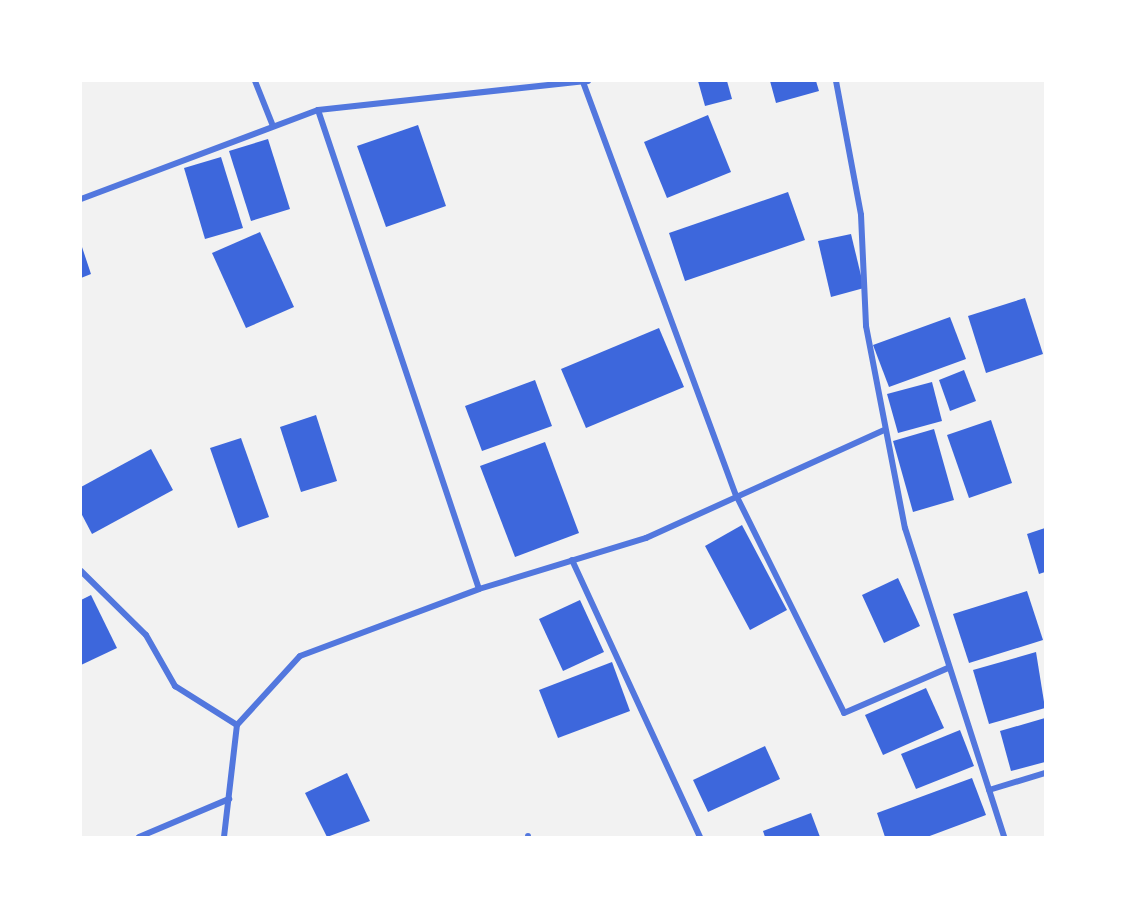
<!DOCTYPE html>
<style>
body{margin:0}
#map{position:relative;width:1126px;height:918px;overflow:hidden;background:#f2f2f2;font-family:"Nunito Sans",sans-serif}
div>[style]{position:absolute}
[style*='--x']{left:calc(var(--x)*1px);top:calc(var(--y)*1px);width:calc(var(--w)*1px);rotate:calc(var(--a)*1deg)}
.building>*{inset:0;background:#3d67dc}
.minor>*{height:6px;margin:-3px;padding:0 3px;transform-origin:3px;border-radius:3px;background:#5277de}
span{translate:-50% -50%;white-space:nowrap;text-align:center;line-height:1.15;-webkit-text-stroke:4.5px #fff;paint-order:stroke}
.frame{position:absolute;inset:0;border:82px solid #fff;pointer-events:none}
</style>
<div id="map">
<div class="building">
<div style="clip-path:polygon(698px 81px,727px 81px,732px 99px,705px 106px)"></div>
<div style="clip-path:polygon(770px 81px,816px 81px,819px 91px,776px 103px)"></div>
<div style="clip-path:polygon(708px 115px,731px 172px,667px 198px,644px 142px)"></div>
<div style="clip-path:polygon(418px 125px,446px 206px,386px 227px,357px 146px)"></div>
<div style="clip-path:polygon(268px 139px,290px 209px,251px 221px,229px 151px)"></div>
<div style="clip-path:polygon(221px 157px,243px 228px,205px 239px,184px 168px)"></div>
<div style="clip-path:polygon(788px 192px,805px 240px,685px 281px,669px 233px)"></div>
<div style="clip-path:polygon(260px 232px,294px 307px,246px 328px,212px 253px)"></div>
<div style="clip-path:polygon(851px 234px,864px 288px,831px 297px,818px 241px)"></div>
<div style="clip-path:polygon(81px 244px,91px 274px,81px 278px)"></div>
<div style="clip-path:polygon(1025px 298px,1043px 354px,986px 373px,968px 316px)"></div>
<div style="clip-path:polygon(950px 317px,966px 359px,889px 387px,873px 345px)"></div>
<div style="clip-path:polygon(659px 328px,684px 387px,586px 428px,561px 369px)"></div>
<div style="clip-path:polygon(964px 370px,976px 401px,950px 411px,939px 380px)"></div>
<div style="clip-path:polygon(535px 380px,552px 426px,482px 451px,465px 406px)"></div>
<div style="clip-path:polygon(932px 382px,942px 421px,898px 433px,887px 394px)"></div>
<div style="clip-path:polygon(316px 415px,337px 481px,301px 492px,280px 427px)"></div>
<div style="clip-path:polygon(991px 420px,1012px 483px,969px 498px,947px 435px)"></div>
<div style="clip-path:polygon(934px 429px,954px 500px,913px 512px,893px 441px)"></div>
<div style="clip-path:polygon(241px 438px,269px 517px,238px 528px,210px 448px)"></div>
<div style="clip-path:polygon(545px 442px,579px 533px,515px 557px,480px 466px)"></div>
<div style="clip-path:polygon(151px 449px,173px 490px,92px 534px,81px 513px,81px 487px)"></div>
<div style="clip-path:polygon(742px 525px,787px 610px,750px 630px,705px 546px)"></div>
<div style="clip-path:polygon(1045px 528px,1045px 572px,1039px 574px,1027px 534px)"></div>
<div style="clip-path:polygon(898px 578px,920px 626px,884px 643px,862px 595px)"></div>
<div style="clip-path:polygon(1027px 591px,1043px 640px,969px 663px,953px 614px)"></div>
<div style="clip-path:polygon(91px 595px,117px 648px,81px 665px,81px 600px)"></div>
<div style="clip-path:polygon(580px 600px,604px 652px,563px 671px,539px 619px)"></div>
<div style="clip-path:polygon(1036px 652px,1045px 708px,989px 724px,973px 670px)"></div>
<div style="clip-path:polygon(612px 662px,630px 711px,558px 738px,539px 690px)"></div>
<div style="clip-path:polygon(926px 688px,944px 728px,883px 755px,865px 715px)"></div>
<div style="clip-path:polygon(1045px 718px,1045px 762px,1011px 771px,1000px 731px)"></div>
<div style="clip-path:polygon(960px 730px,974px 766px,916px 789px,901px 754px)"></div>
<div style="clip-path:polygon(765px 746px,780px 779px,708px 812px,693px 780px)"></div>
<div style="clip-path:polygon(347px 773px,370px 821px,327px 837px,305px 793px)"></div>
<div style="clip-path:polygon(972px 778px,986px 815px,927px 837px,885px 837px,877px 813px)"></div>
<div style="clip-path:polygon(811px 813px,820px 837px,765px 837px,763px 831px)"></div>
</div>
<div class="minor">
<div style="--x:255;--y:81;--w:48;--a:68.2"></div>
<div style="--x:588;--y:81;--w:5;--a:169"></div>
<div style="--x:583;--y:82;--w:440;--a:69.7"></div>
<div style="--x:736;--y:495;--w:243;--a:63.6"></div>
<div style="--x:844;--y:713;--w:113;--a:-23.4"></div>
<div style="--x:836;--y:81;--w:136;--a:79.4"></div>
<div style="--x:861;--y:215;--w:111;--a:87.4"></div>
<div style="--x:866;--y:326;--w:206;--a:79.1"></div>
<div style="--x:905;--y:528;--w:324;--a:72.2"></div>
<div style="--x:318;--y:110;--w:505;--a:71.42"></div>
<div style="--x:81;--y:199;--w:253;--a:-20.6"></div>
<div style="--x:318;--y:110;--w:267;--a:-6.2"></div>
<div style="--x:572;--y:560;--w:305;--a:65.2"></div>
<div style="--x:81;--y:571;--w:91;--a:44.6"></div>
<div style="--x:146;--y:635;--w:59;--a:60.4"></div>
<div style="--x:175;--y:686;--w:73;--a:32.2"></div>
<div style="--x:989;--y:790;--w:59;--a:-16.9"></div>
<div style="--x:528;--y:836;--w:1;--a:90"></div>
<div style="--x:139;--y:837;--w:98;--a:-22.9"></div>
<div style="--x:224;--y:837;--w:113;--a:-83.4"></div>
<div style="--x:237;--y:725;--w:93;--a:-47.6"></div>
<div style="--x:300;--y:656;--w:191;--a:-20.5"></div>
<div style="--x:479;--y:589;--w:175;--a:-17"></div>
<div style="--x:646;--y:538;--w:261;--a:-24.4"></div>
</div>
<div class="frame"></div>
</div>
